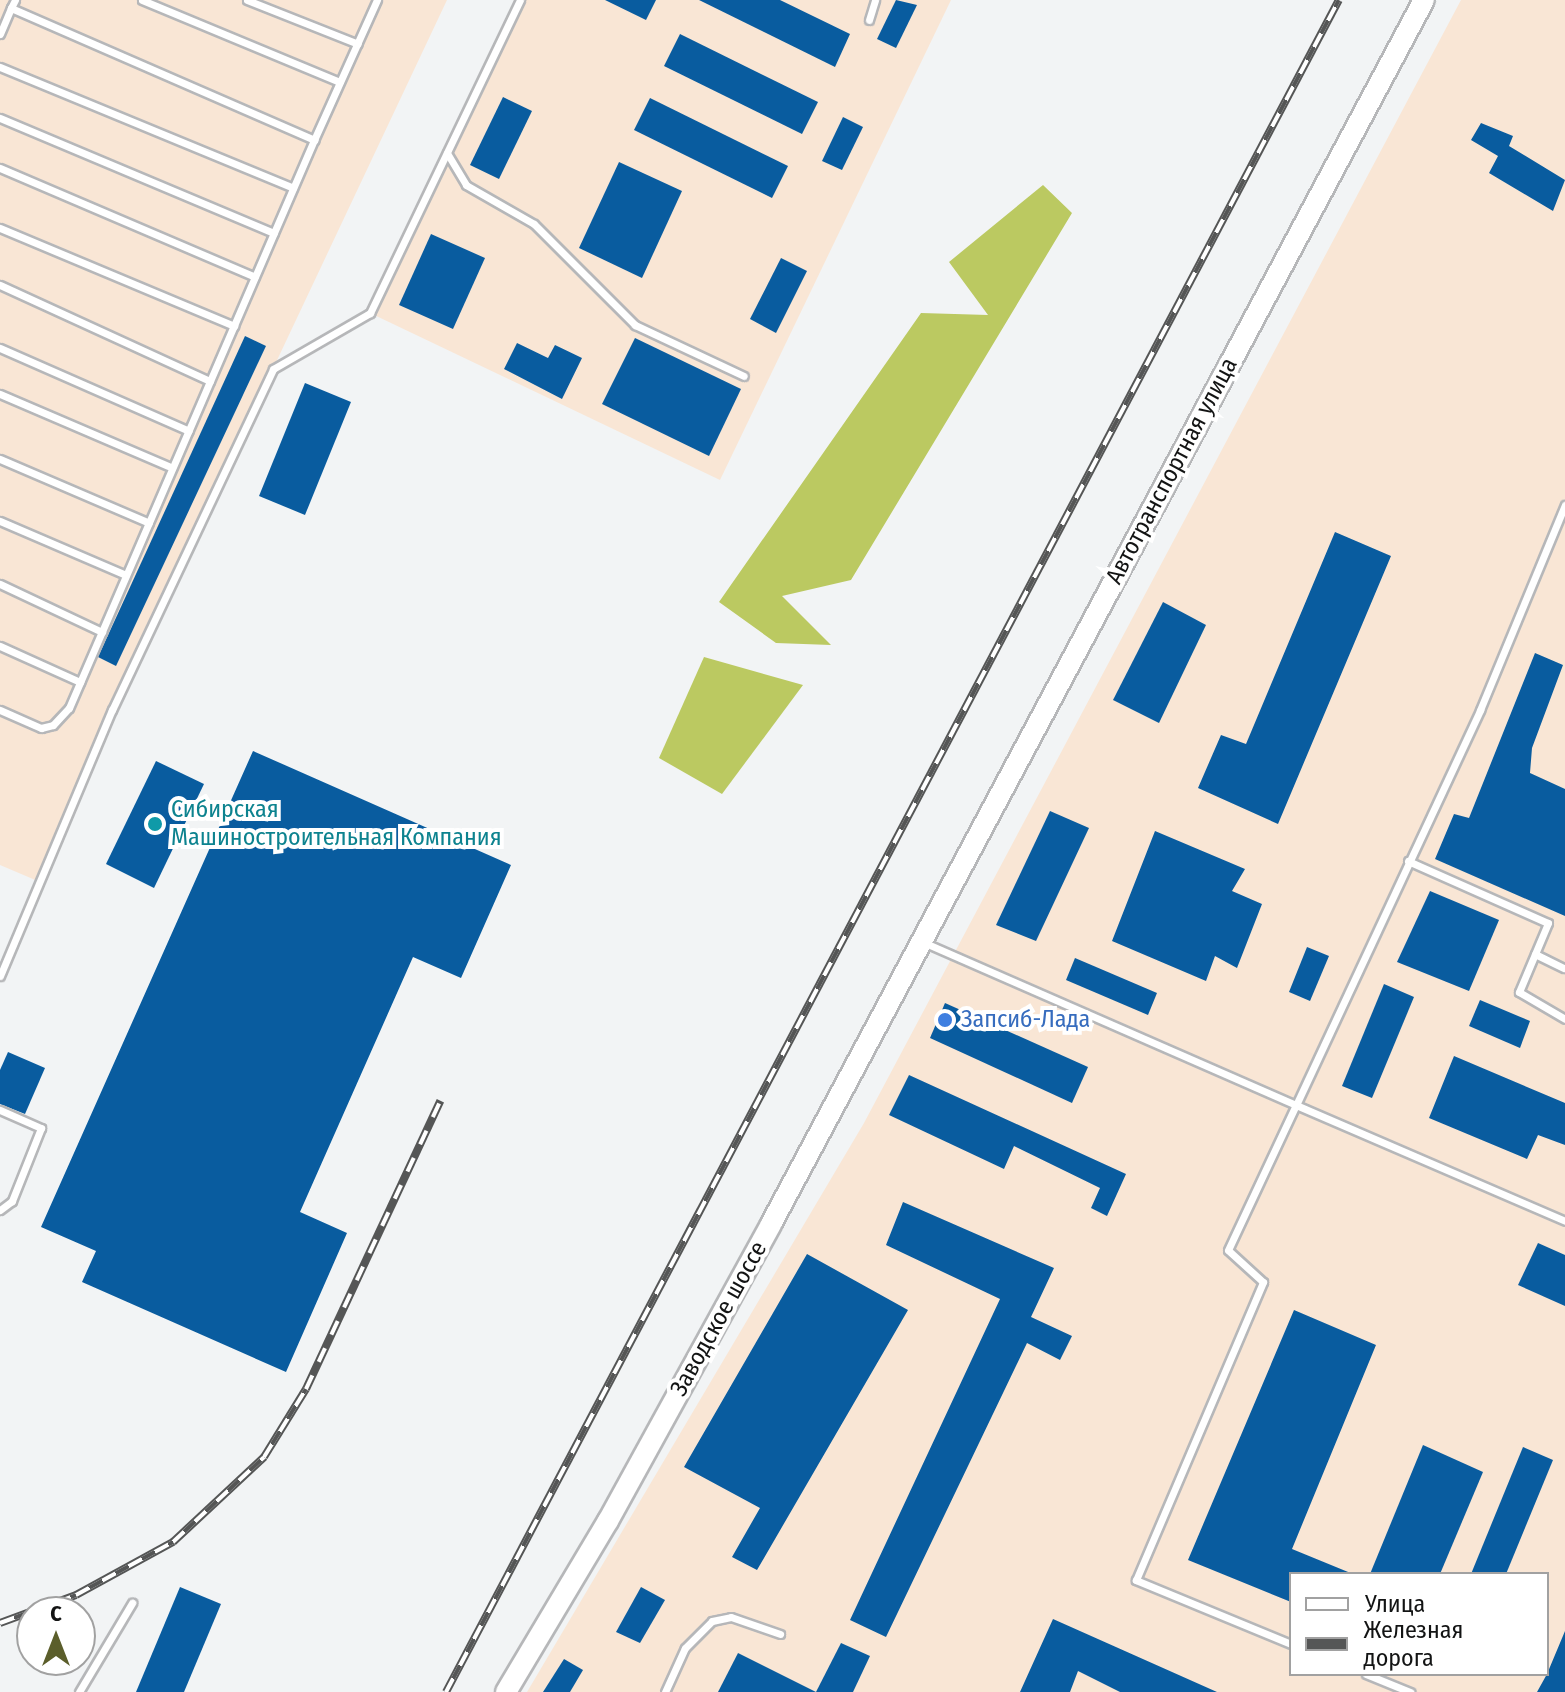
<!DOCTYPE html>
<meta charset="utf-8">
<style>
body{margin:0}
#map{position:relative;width:1565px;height:1692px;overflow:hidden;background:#f2f4f5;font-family:"Fira Sans Condensed",sans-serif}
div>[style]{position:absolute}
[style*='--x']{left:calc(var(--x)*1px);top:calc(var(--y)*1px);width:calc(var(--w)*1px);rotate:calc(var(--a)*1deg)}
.industrial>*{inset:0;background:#f9e6d5}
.forest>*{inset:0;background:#bbc961}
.building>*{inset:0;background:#095c9f}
.roads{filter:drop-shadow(2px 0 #b6b7b9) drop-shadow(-2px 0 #b6b7b9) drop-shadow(0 2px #b6b7b9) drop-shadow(0 -2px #b6b7b9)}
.service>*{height:7px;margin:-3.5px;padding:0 3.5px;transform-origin:3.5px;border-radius:3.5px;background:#fff}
.secondary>*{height:20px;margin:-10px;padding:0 10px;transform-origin:10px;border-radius:10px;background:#fff}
.rail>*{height:8px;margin-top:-4px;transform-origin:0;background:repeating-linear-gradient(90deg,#fff 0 15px,#555656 0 30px);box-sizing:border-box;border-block:2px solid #555656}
.dots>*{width:22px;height:22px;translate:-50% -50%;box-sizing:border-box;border:4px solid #fff;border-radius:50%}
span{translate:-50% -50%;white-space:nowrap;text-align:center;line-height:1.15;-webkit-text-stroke:8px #fff;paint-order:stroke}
.street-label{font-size:24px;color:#131414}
.culture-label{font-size:24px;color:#0d838f}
.left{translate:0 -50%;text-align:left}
.shop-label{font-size:24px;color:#366cbe}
.legend{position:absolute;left:1289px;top:1572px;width:260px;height:104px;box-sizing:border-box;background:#fff;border:2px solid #a1a1a1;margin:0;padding:10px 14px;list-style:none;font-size:24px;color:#131414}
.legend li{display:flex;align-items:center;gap:16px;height:40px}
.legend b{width:40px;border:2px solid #a1a1a1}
.north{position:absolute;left:16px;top:1596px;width:80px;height:80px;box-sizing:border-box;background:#fff;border:2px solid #a1a1a1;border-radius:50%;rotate:0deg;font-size:22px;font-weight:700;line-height:32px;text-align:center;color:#131414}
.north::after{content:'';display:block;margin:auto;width:28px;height:36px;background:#5b5e2b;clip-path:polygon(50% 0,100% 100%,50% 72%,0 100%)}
</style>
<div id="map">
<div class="industrial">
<div style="clip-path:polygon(0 0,447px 0,112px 710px,40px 882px,0 865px)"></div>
<div style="clip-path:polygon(520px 0,951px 0,720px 480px,370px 313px)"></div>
<div style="clip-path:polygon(evenodd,1461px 0,1565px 0,1565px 1692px,527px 1692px,864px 1123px,1461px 0,1291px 1574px,1547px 1574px,1547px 1674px,1291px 1674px,1291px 1574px)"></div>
</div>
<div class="forest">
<div style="clip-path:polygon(1043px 185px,1072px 213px,851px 580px,782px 596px,831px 645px,776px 643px,719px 602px,921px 313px,988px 315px,949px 262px)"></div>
<div style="clip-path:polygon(704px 657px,803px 685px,722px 794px,659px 758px)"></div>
</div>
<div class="building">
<div style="clip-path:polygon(605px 0,656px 0,646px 20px)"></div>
<div style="clip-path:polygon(699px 0,780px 0,850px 34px,835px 67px)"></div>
<div style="clip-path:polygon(896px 0,917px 5px,896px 48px,877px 39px)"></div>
<div style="clip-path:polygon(680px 34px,818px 102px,802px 134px,664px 66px)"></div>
<div style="clip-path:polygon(503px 97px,532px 111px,499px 179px,470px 165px)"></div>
<div style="clip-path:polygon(650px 98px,788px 166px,772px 198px,634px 130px)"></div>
<div style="clip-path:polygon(843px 117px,863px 127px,842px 170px,822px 161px)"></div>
<div style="clip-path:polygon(1481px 123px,1513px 136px,1509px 146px,1565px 180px,1553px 211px,1489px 173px,1498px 156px,1471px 140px)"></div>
<div style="clip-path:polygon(619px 162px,682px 191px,642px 278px,579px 248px)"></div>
<div style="clip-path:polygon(431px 234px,485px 258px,453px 329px,399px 305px)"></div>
<div style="clip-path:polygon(781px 258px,807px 271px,776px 333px,750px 319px)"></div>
<div style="clip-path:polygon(245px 336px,266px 346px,116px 666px,98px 657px)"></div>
<div style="clip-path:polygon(635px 338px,741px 389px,709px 456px,602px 404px)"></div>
<div style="clip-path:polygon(517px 343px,548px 358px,555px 345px,582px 358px,562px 399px,504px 369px)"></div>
<div style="clip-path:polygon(305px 383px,351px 402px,305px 515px,259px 496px)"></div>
<div style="clip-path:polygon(1335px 532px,1391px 556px,1278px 824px,1198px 788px,1221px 735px,1246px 744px)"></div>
<div style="clip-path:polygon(1163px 602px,1206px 625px,1159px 723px,1113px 700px)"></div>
<div style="clip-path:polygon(1535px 653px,1563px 665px,1532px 748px,1530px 773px,1565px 789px,1565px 916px,1435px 859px,1454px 814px,1469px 818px)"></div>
<div style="clip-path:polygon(253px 751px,511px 865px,461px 978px,413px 957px,300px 1212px,347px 1233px,286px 1372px,82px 1282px,96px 1251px,41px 1227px)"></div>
<div style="clip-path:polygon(156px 761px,204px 784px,154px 888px,106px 864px)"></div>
<div style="clip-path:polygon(1050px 811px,1089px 828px,1036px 941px,996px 925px)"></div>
<div style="clip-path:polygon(1155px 831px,1245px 869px,1232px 891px,1262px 904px,1237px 968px,1215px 956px,1206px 981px,1112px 941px)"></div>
<div style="clip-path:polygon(1430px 891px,1499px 920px,1469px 991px,1397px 962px)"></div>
<div style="clip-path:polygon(1307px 947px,1329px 956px,1310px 1001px,1289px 992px)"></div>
<div style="clip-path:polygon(1075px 958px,1157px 993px,1148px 1015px,1066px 980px)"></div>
<div style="clip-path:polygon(1384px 984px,1414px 997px,1372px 1098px,1342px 1086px)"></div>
<div style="clip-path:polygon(1480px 1000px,1530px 1021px,1520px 1048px,1469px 1026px)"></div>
<div style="clip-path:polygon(945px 1003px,1088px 1067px,1072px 1103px,930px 1038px)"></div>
<div style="clip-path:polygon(8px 1052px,45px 1068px,25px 1114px,0 1104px,0 1070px)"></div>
<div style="clip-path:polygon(1454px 1056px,1565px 1103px,1565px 1145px,1538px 1135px,1527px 1159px,1429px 1118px)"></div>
<div style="clip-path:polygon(909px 1075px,1126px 1174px,1107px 1216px,1091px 1208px,1100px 1188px,1014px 1146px,1004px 1169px,889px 1115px)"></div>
<div style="clip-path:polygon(903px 1202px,1054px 1268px,1031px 1317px,1072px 1336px,1060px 1360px,1027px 1343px,886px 1637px,850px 1620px,1000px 1299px,886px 1245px)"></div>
<div style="clip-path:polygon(1538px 1243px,1565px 1255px,1565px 1306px,1518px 1285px)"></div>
<div style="clip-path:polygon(807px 1254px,908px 1310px,757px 1570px,732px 1557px,760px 1508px,684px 1467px)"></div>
<div style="clip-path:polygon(1294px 1310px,1376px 1345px,1292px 1549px,1353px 1574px,1291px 1574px,1291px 1602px,1188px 1560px)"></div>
<div style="clip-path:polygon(1423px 1445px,1483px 1472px,1440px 1574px,1370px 1574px)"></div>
<div style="clip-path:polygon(1523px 1447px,1553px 1460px,1506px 1574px,1471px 1574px)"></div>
<div style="clip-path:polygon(180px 1587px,221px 1604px,184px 1692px,136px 1692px)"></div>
<div style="clip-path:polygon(641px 1587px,665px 1600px,640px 1643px,616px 1632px)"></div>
<div style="clip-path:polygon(1053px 1619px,1217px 1692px,1120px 1692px,1078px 1671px,1070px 1692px,1020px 1692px)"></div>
<div style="clip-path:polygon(1565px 1631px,1565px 1692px,1537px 1692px,1547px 1674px)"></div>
<div style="clip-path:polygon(841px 1643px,870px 1656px,853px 1692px,816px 1692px)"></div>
<div style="clip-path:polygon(738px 1653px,816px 1692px,718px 1692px)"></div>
<div style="clip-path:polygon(564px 1659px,583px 1670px,570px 1692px,543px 1692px)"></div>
</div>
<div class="roads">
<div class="service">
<div style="--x:15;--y:0;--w:9;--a:117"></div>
<div style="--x:11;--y:8;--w:331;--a:23.5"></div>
<div style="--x:314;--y:140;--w:154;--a:-65.8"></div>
<div style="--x:142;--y:0;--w:214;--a:22.5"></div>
<div style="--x:247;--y:0;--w:119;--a:21.6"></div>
<div style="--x:869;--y:20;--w:21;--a:-73"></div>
<div style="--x:0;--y:34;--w:28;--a:-67"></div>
<div style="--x:0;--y:67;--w:317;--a:22.4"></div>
<div style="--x:0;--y:118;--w:297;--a:22.8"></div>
<div style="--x:447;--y:153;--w:37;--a:59"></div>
<div style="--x:466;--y:185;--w:78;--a:29.8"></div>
<div style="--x:534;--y:224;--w:143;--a:45"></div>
<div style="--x:635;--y:325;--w:120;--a:25.1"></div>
<div style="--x:0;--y:168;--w:277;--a:23.1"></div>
<div style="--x:0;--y:228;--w:254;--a:22.7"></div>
<div style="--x:0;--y:285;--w:231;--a:24.6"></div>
<div style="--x:0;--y:348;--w:206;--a:23.7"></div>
<div style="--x:0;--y:394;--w:183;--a:23.2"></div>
<div style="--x:0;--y:459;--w:162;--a:23.2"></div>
<div style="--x:0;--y:521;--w:137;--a:23.2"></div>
<div style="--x:0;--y:584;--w:113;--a:25.2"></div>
<div style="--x:0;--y:646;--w:88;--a:24.2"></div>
<div style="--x:0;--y:710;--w:45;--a:23.7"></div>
<div style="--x:41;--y:728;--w:12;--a:-14"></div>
<div style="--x:53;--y:725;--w:23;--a:-47"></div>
<div style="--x:69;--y:708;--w:619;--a:-66.67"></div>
<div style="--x:1408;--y:861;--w:153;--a:23.9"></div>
<div style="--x:1548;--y:923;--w:75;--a:112.8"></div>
<div style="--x:1519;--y:992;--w:53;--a:30.4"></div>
<div style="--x:923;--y:942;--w:407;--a:23.6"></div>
<div style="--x:1296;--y:1105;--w:436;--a:-65"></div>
<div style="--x:1480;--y:710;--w:222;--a:-67.5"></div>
<div style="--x:1535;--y:954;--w:32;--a:26"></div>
<div style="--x:0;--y:976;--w:289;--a:-67.2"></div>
<div style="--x:112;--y:710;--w:377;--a:-64.7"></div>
<div style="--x:273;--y:369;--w:112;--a:-30"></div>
<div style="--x:370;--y:313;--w:347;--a:-64.4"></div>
<div style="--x:0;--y:1110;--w:45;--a:23.7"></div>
<div style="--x:41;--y:1128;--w:79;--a:111.7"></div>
<div style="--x:12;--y:1201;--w:15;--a:143"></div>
<div style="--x:1291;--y:1644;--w:168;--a:-157.6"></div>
<div style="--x:1136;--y:1580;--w:324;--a:-66.9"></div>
<div style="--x:1263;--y:1282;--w:47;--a:-137.6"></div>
<div style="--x:1228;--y:1250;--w:160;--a:-64.9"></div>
<div style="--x:1296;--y:1105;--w:293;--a:23.3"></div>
<div style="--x:1366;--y:1674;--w:48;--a:22.2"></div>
<div style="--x:79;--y:1692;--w:104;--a:-59.2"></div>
<div style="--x:665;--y:1692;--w:48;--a:-65.6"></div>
<div style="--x:685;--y:1648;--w:38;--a:-45"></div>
<div style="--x:712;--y:1621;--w:19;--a:-12"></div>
<div style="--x:731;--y:1617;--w:52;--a:19.1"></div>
</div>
<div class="secondary">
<div style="--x:506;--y:1692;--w:199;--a:-59.2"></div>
<div style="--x:608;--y:1521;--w:339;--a:-61.2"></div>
<div style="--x:771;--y:1224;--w:1387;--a:-61.92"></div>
</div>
</div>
<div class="rail">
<div style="--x:0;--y:1623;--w:81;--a:-20.2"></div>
<div style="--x:76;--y:1595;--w:111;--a:-28.7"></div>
<div style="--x:173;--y:1542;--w:125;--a:-43"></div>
<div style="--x:264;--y:1457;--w:80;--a:-58.3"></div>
<div style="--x:306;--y:1389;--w:318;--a:-65"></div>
<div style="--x:446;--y:1692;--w:1913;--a:-62.18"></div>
</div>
<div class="dots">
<div style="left:155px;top:824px;background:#0f9aa8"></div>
<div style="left:945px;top:1020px;background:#3f7fe0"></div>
</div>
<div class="street-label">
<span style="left:1172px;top:471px;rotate:-62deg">Автотранспортная улица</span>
<span style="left:719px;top:1319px;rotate:-61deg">Заводское шоссе</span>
</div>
<div class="culture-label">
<span class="left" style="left:171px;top:824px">Сибирская<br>Машиностроительная Компания</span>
</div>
<div class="shop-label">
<span class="left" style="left:961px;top:1020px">Запсиб-Лада</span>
</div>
<ul class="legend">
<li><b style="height:10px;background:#fff"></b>Улица</li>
<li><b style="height:10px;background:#555656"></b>Железная дорога</li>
</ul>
<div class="north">С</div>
</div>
